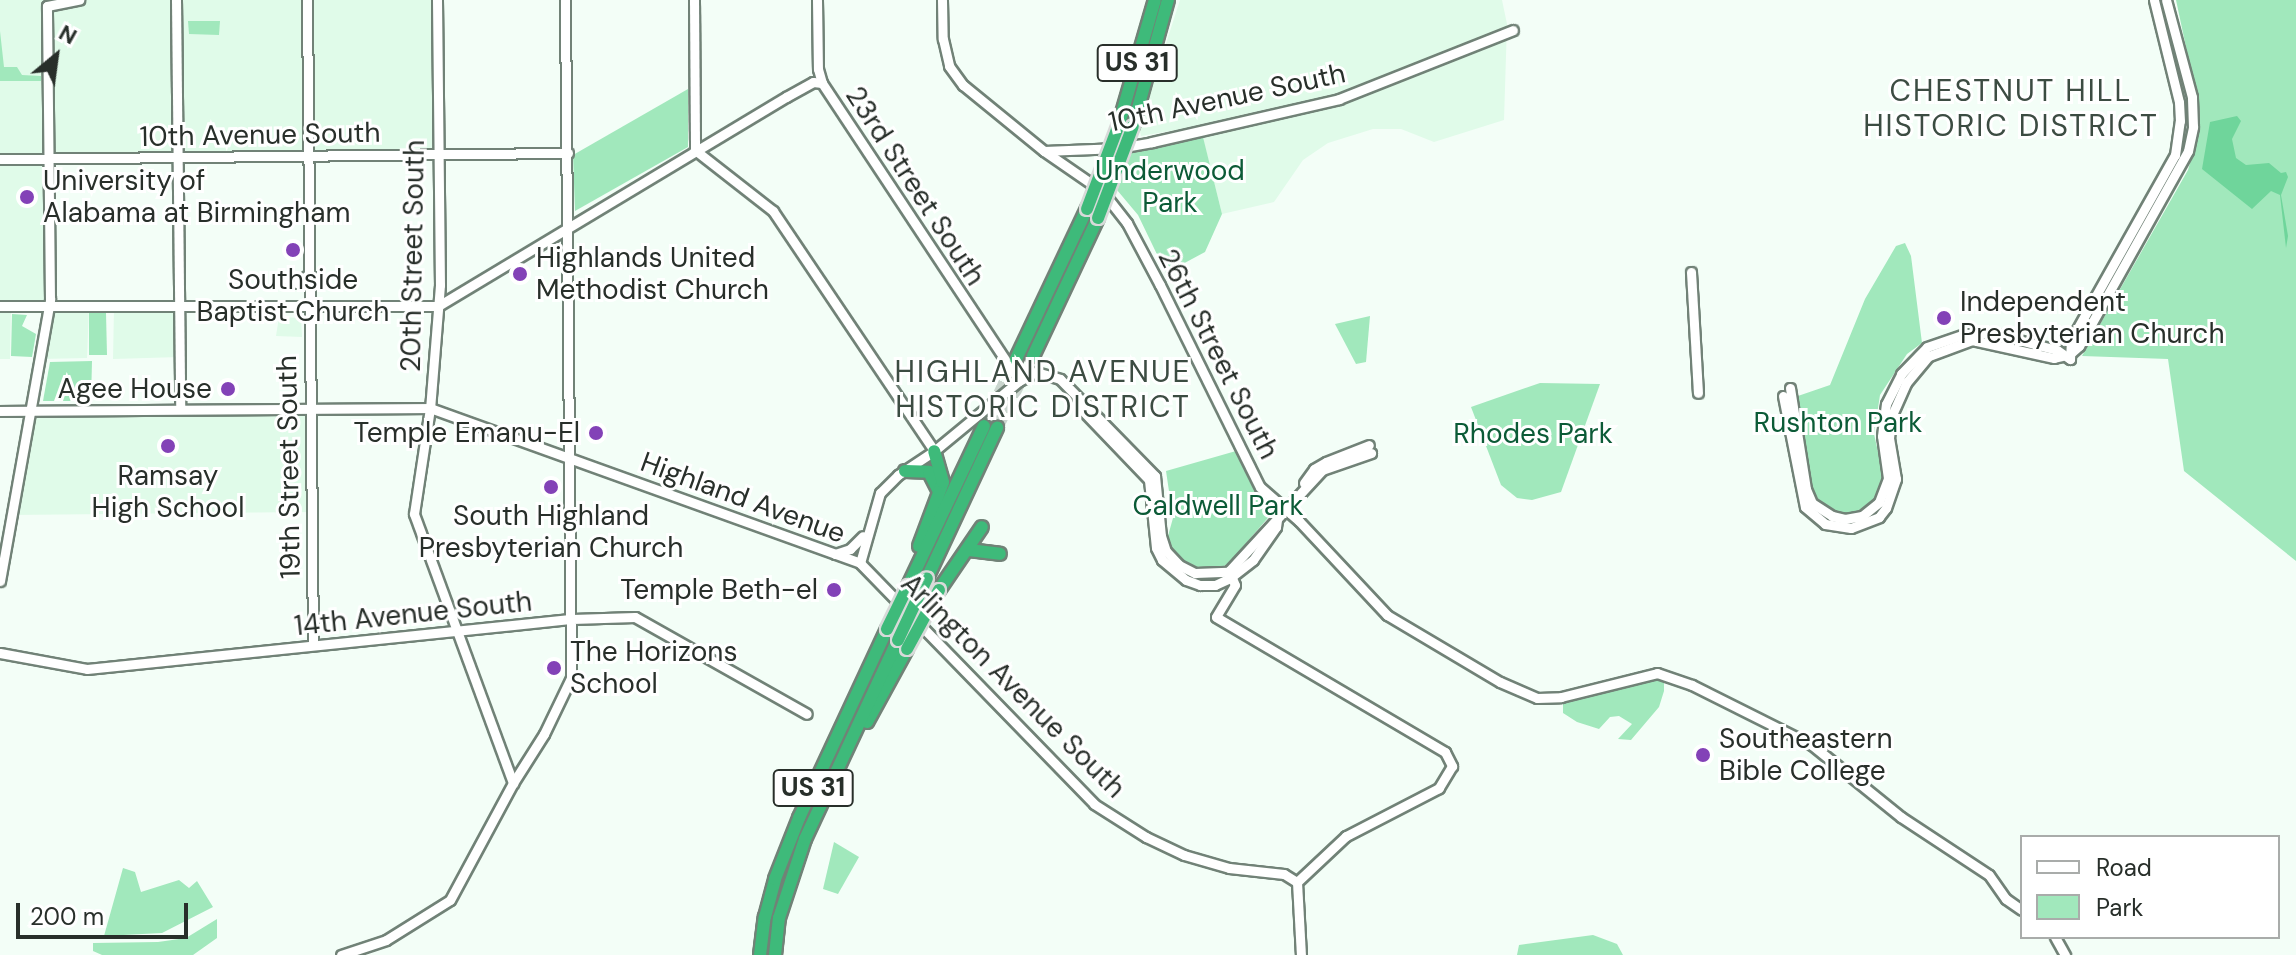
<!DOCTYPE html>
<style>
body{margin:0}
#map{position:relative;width:2296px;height:955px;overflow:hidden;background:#f3fef7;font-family:"DM Sans",sans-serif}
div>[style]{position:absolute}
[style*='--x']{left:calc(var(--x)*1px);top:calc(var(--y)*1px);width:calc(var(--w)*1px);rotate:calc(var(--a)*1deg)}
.built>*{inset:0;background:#e0fbe9}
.green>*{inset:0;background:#a1e8bc}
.water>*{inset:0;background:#6fd59b}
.highway-tunnel>*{height:12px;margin-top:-6px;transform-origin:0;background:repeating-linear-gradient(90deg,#cad5ce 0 12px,transparent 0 18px)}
.roads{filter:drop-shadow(2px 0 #718277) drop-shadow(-2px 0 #718277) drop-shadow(0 2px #718277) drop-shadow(0 -2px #718277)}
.secondary>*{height:9px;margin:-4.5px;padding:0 4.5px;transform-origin:4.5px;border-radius:4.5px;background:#fff}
.highway>*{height:12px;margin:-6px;padding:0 6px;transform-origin:6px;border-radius:6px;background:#3eba7a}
.bridges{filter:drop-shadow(2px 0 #d8dad9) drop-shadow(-2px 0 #d8dad9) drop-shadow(0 2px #d8dad9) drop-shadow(0 -2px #d8dad9)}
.highway-bridge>*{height:12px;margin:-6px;padding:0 6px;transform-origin:6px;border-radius:6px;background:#3eba7a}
.dots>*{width:22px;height:22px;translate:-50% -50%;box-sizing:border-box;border:4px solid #fff;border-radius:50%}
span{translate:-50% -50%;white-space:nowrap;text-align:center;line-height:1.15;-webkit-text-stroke:6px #fff;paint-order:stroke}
.shield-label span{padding:2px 6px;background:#fff;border:2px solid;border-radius:6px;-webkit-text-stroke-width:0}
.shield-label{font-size:26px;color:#282f2a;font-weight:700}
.street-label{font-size:28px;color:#282f2a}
.park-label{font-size:28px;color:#0c5b37}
.poi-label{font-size:28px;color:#282f2a}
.left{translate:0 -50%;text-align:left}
.right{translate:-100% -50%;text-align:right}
.neighbourhood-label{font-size:30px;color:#3c4c42;letter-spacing:2px}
.legend{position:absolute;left:2020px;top:835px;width:260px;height:104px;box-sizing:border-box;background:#fff;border:2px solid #a9acaa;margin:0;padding:10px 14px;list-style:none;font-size:24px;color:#282f2a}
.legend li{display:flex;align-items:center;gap:16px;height:40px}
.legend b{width:40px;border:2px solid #a9acaa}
.north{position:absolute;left:16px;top:16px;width:80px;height:80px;-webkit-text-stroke:6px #fff;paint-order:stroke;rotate:29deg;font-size:22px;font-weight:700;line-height:32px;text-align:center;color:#282f2a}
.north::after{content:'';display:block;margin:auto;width:28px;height:36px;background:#282f2a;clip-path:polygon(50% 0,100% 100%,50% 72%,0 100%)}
.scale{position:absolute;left:16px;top:903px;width:172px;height:36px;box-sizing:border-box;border:4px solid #282f2a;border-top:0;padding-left:10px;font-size:24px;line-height:28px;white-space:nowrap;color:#282f2a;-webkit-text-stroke:6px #fff;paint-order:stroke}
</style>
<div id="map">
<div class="built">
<div style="clip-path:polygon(0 0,434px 0,435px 157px,54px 163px,49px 306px,179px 307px,180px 357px,113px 359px,114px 308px,89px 308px,87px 358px,41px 359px,48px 309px,11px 308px,10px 359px,0 359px)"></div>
<div style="clip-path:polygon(1180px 0,1502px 0,1507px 24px,1504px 120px,1434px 142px,1401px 129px,1373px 129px,1328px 143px,1303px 160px,1274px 202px,1222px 214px,1200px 126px,1141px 136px,1139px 127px)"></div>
<div style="clip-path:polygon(279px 317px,301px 318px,302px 337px,276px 336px)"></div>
<div style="clip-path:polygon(311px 408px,312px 512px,12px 515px,32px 410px)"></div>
</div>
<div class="green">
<div style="clip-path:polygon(2176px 0,2296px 0,2296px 561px,2184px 471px,2168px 359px,2082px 356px,2188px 170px,2198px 134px,2200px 113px)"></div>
<div style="clip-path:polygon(188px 21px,220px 21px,219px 35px,189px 34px)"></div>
<div style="clip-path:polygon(0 31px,4px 67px,17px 67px,22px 75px,41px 76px,41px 81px,0 81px)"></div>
<div style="clip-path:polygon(688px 89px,688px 147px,575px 211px,573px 155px)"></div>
<div style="clip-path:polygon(1203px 137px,1222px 214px,1205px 252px,1166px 273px,1138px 215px,1117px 190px,1131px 150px)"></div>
<div style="clip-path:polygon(1905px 243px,1911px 256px,1922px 343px,1907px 354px,1880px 395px,1874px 434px,1884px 478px,1877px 499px,1857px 515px,1843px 516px,1819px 507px,1813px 496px,1795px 397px,1830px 385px,1865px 299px,1896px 246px)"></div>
<div style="clip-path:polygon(89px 313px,106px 313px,107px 355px,89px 355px)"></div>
<div style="clip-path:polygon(12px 314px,27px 315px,22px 326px,36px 334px,32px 357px,11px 356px)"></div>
<div style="clip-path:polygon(1370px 316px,1366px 362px,1356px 364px,1335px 324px)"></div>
<div style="clip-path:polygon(92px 361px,91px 401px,43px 401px,50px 362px)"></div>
<div style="clip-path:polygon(1540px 383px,1600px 384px,1561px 492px,1532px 500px,1517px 498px,1501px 485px,1471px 407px)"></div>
<div style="clip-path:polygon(1236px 451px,1273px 512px,1228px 564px,1208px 573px,1184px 565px,1166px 543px,1173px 518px,1166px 471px)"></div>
<div style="clip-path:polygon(1646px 679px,1664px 680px,1664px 691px,1659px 707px,1631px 740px,1618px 739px,1632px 724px,1619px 716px,1610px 717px,1599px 729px,1577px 722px,1563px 713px,1563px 698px)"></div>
<div style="clip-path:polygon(834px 842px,859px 857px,838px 894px,823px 889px)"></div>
<div style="clip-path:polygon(123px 868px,135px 872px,141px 892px,179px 880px,189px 888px,197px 881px,213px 907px,162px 933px,104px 936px)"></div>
<div style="clip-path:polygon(217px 919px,217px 938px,193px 955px,102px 955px,93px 951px,93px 943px,158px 942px,186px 938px)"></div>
<div style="clip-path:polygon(1593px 935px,1617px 944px,1623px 955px,1517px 955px,1519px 945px)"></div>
</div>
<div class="water">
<div style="clip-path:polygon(2237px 116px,2241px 121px,2232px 139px,2236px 158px,2246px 165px,2269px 163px,2281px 173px,2286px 172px,2288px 177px,2281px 195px,2287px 230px,2288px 236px,2286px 248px,2280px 195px,2271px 191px,2252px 209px,2202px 169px,2210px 122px)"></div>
</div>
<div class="highway-tunnel">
<div style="--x:984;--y:426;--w:71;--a:-64.9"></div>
<div style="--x:997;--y:428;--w:80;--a:-63.4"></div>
</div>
<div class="roads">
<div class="secondary">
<div style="--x:176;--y:0;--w:409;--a:89.4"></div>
<div style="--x:307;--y:0;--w:645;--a:89.47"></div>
<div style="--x:437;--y:0;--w:285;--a:89.4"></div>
<div style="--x:440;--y:285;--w:123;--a:94.6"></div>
<div style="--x:430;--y:408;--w:107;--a:98.6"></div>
<div style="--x:414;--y:514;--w:287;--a:69.8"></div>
<div style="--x:694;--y:0;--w:150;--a:89.6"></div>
<div style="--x:695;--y:150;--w:99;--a:38"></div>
<div style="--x:773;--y:211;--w:289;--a:56.1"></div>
<div style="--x:817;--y:0;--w:69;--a:89.2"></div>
<div style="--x:818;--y:69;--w:15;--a:74"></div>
<div style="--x:822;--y:83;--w:357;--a:56.5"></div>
<div style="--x:942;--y:0;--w:39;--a:89"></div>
<div style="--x:943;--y:39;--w:28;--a:77"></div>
<div style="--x:949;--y:66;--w:24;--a:54"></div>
<div style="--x:963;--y:85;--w:104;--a:39.2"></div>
<div style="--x:1044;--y:151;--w:70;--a:34.6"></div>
<div style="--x:1102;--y:191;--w:41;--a:52"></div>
<div style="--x:1127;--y:223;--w:70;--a:62"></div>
<div style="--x:1160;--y:285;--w:225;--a:63.7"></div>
<div style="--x:1260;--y:487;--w:52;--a:41.1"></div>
<div style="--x:1299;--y:521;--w:129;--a:46.9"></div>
<div style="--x:1387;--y:615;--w:131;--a:30.7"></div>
<div style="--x:1500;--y:682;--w:40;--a:23.4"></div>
<div style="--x:1537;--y:698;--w:24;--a:-2"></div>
<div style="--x:1561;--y:697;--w:99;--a:-14"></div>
<div style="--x:1657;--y:673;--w:37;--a:19"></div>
<div style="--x:1692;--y:685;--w:134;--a:26.6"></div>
<div style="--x:1812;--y:745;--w:114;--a:39"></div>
<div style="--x:1901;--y:817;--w:105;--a:33.4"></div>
<div style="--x:1989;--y:875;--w:29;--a:55"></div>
<div style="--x:2006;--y:899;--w:19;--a:35"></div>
<div style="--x:1044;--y:151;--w:75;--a:-2.3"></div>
<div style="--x:1119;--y:148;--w:34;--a:-10"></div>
<div style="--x:1152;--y:142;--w:192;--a:-12.9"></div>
<div style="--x:1339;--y:99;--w:187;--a:-21.6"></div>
<div style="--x:0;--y:159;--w:568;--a:-0.61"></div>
<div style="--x:1691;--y:272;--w:121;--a:86.7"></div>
<div style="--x:286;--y:279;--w:12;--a:20"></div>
<div style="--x:297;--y:283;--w:15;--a:-37"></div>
<div style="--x:0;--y:306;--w:438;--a:0"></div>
<div style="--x:438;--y:306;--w:406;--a:-31"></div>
<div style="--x:786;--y:97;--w:31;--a:-29"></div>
<div style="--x:813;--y:82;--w:9;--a:6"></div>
<div style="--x:2072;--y:352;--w:9;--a:-41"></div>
<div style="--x:2079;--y:346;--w:223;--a:-60.8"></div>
<div style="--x:2188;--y:151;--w:25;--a:-78"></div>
<div style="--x:2193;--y:127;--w:30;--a:-92"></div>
<div style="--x:2192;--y:97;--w:100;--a:-105"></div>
<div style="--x:1790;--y:388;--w:102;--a:81"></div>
<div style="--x:1806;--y:489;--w:15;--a:67"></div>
<div style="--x:1812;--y:503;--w:24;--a:33"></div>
<div style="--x:1832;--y:516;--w:13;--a:13"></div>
<div style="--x:1845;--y:519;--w:17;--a:-10"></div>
<div style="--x:1862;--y:516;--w:22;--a:-39"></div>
<div style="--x:1879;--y:502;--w:26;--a:-69"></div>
<div style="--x:1888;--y:478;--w:42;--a:-98.1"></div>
<div style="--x:1882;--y:436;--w:32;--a:-83"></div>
<div style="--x:1886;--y:404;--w:34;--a:-63"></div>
<div style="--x:1901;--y:374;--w:37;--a:-46"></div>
<div style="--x:1927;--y:347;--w:40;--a:-18.9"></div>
<div style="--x:1965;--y:334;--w:27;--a:-2"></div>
<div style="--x:1992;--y:333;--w:67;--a:14.7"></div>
<div style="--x:2057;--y:350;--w:16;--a:35"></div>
<div style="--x:2070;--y:359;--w:19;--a:-87"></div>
<div style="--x:2071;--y:340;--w:212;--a:-60.7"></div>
<div style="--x:2175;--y:155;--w:34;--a:-82"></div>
<div style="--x:2180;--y:121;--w:19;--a:-93"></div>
<div style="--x:2179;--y:102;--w:105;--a:-103.8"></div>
<div style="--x:1783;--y:396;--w:113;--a:78.8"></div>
<div style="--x:1805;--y:507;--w:26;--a:40"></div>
<div style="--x:1825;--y:524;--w:26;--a:9"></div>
<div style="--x:1851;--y:528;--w:30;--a:-21"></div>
<div style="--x:1879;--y:517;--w:11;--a:-52"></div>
<div style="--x:1886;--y:508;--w:31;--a:-71"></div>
<div style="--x:1896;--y:479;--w:42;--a:-99.7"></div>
<div style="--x:1889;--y:438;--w:23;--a:-83"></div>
<div style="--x:1892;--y:415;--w:35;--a:-66"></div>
<div style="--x:1906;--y:383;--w:35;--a:-50"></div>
<div style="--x:1929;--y:356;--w:46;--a:-20.4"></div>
<div style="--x:1972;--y:340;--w:84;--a:12.4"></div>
<div style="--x:2054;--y:358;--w:8;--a:-14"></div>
<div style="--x:1081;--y:409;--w:98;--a:46.2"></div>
<div style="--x:1149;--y:480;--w:68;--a:84.1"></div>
<div style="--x:1156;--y:548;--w:13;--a:63"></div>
<div style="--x:1162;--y:560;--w:31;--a:40"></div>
<div style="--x:1186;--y:580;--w:15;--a:20"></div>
<div style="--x:1200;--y:585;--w:15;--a:0"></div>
<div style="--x:1215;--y:585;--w:17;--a:-25"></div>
<div style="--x:1230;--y:578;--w:29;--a:-38"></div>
<div style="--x:1253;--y:560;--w:40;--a:-55.1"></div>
<div style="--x:1276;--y:527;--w:7;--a:-82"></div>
<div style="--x:0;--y:411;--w:430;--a:-0.4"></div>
<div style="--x:430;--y:408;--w:457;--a:19.8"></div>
<div style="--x:860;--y:563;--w:336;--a:45.8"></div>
<div style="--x:1094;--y:804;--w:62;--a:32.4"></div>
<div style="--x:1146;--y:837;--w:42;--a:25.3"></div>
<div style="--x:1184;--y:855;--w:47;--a:16.1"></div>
<div style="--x:1229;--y:868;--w:55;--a:6.2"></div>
<div style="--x:1284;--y:874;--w:15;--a:32"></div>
<div style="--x:1297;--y:882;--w:73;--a:86.9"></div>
<div style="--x:1304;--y:483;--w:17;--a:-54"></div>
<div style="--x:1314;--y:469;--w:14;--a:-30"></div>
<div style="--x:1326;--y:462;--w:46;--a:-21.6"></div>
<div style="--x:835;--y:554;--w:16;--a:-18"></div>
<div style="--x:850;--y:549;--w:18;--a:-45"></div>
<div style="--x:860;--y:563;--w:73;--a:-74.1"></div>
<div style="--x:880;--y:493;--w:25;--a:-45"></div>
<div style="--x:898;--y:475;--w:43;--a:-33.7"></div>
<div style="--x:934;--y:451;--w:110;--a:-39.5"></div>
<div style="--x:1019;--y:381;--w:19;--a:-28"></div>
<div style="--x:1036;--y:372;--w:25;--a:16"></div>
<div style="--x:1060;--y:379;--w:136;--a:45.6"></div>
<div style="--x:1155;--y:476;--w:60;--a:84.3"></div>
<div style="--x:1161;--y:536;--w:16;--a:72"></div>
<div style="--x:1166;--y:551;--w:19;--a:47"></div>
<div style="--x:1179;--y:565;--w:18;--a:27"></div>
<div style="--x:1195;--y:573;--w:33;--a:-2"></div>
<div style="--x:1228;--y:572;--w:139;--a:-47.3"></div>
<div style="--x:1322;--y:470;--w:52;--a:-19.1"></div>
<div style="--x:1229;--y:571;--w:15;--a:67"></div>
<div style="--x:1235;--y:585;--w:37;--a:121"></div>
<div style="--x:1216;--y:617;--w:266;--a:30.5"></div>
<div style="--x:1445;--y:752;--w:16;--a:63"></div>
<div style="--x:1452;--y:766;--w:26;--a:121"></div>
<div style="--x:1439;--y:788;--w:105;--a:152.7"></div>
<div style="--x:1346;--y:836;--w:67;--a:136.8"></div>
<div style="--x:0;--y:581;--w:286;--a:-79.9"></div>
<div style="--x:50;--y:299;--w:293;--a:-90.6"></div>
<div style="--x:47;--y:6;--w:33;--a:-11"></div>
<div style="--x:0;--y:653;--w:88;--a:10.4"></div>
<div style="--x:87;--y:669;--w:488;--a:-5.9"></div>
<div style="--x:572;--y:619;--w:63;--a:-1.8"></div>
<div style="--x:635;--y:617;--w:197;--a:29.4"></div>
<div style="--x:2055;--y:937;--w:21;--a:61"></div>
<div style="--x:341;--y:955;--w:47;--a:-18.4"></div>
<div style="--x:386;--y:940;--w:75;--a:-32"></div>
<div style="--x:450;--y:900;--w:133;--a:-61.7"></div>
<div style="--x:513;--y:783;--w:58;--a:-57.7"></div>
<div style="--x:544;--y:734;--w:62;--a:-64.3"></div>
<div style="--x:571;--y:678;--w:678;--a:-90.51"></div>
</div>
<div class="highway">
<div style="--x:1133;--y:126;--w:131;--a:-74.5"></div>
<div style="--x:1118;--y:127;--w:132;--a:-73.8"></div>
<div style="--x:1033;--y:356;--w:153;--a:-64.8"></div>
<div style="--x:1016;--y:359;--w:166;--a:-64.7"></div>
<div style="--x:905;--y:471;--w:24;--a:2"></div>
<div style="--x:929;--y:472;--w:20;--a:63"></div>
<div style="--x:919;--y:546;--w:68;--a:-69.4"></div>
<div style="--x:943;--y:482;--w:32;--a:-106"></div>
<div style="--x:969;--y:550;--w:31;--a:7"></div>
<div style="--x:927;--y:578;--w:166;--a:-65"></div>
<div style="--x:908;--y:586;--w:177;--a:-64.6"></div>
<div style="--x:939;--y:590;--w:76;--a:-55.7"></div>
<div style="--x:867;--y:722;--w:83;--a:-61.3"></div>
<div style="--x:760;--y:955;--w:38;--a:-83"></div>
<div style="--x:765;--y:917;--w:39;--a:-75"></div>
<div style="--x:775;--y:879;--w:66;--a:-68.5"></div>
<div style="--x:799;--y:818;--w:208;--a:-65"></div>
<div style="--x:775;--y:955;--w:37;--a:-84"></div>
<div style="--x:779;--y:918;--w:83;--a:-71.8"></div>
<div style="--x:805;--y:839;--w:220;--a:-65"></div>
</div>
</div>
<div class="bridges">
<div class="highway-bridge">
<div style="--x:1087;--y:209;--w:88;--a:-69.3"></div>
<div style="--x:1098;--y:218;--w:98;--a:-69.2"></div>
<div style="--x:887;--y:629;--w:48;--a:-64"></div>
<div style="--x:898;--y:640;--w:68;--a:-64.9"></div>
<div style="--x:907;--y:649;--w:67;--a:-61.5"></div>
</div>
</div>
<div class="dots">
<div style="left:27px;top:197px;background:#8342b7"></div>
<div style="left:293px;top:250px;background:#8342b7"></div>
<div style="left:520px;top:274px;background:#8342b7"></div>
<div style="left:1944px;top:318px;background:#8342b7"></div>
<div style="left:228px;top:389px;background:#8342b7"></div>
<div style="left:596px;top:433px;background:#8342b7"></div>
<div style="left:168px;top:446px;background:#8342b7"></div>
<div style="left:551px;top:487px;background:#8342b7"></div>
<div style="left:834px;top:590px;background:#8342b7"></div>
<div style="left:554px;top:668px;background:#8342b7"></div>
<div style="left:1703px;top:755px;background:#8342b7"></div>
</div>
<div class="shield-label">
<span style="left:1137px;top:63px">US 31</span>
<span style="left:813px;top:788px">US 31</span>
</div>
<div class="street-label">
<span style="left:1227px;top:98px;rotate:-12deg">10th Avenue South</span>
<span style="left:260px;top:135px;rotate:-1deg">10th Avenue South</span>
<span style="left:915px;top:186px;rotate:57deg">23rd Street South</span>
<span style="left:413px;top:256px;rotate:-89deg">20th Street South</span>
<span style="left:1218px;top:354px;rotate:63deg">26th Street South</span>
<span style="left:289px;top:467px;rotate:-91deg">19th Street South</span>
<span style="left:743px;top:498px;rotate:20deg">Highland Avenue</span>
<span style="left:413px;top:614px;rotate:-6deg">14th Avenue South</span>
<span style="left:1013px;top:686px;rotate:45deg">Arlington Avenue South</span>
</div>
<div class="park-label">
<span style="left:1170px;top:187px">Underwood<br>Park</span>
<span style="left:1838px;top:423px">Rushton Park</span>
<span style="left:1533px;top:434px">Rhodes Park</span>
<span style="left:1218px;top:506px">Caldwell Park</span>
</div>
<div class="poi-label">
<span class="left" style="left:43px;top:197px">University of<br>Alabama at Birmingham</span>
<span class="left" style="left:536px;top:274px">Highlands United<br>Methodist Church</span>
<span style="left:293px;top:296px">Southside<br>Baptist Church</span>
<span class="left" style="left:1960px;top:318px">Independent<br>Presbyterian Church</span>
<span class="right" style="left:212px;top:389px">Agee House</span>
<span class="right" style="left:580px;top:433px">Temple Emanu-El</span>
<span style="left:168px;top:492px">Ramsay<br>High School</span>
<span style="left:551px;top:532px">South Highland<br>Presbyterian Church</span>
<span class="right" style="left:818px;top:590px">Temple Beth-el</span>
<span class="left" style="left:570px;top:668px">The Horizons<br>School</span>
<span class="left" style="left:1719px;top:755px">Southeastern<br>Bible College</span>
</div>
<div class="neighbourhood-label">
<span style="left:2011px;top:108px">CHESTNUT HILL<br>HISTORIC DISTRICT</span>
<span style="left:1043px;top:389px">HIGHLAND AVENUE<br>HISTORIC DISTRICT</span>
</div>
<ul class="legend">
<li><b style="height:10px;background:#fff"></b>Road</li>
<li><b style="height:22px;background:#a1e8bc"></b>Park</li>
</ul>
<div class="north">N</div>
<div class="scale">200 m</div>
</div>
